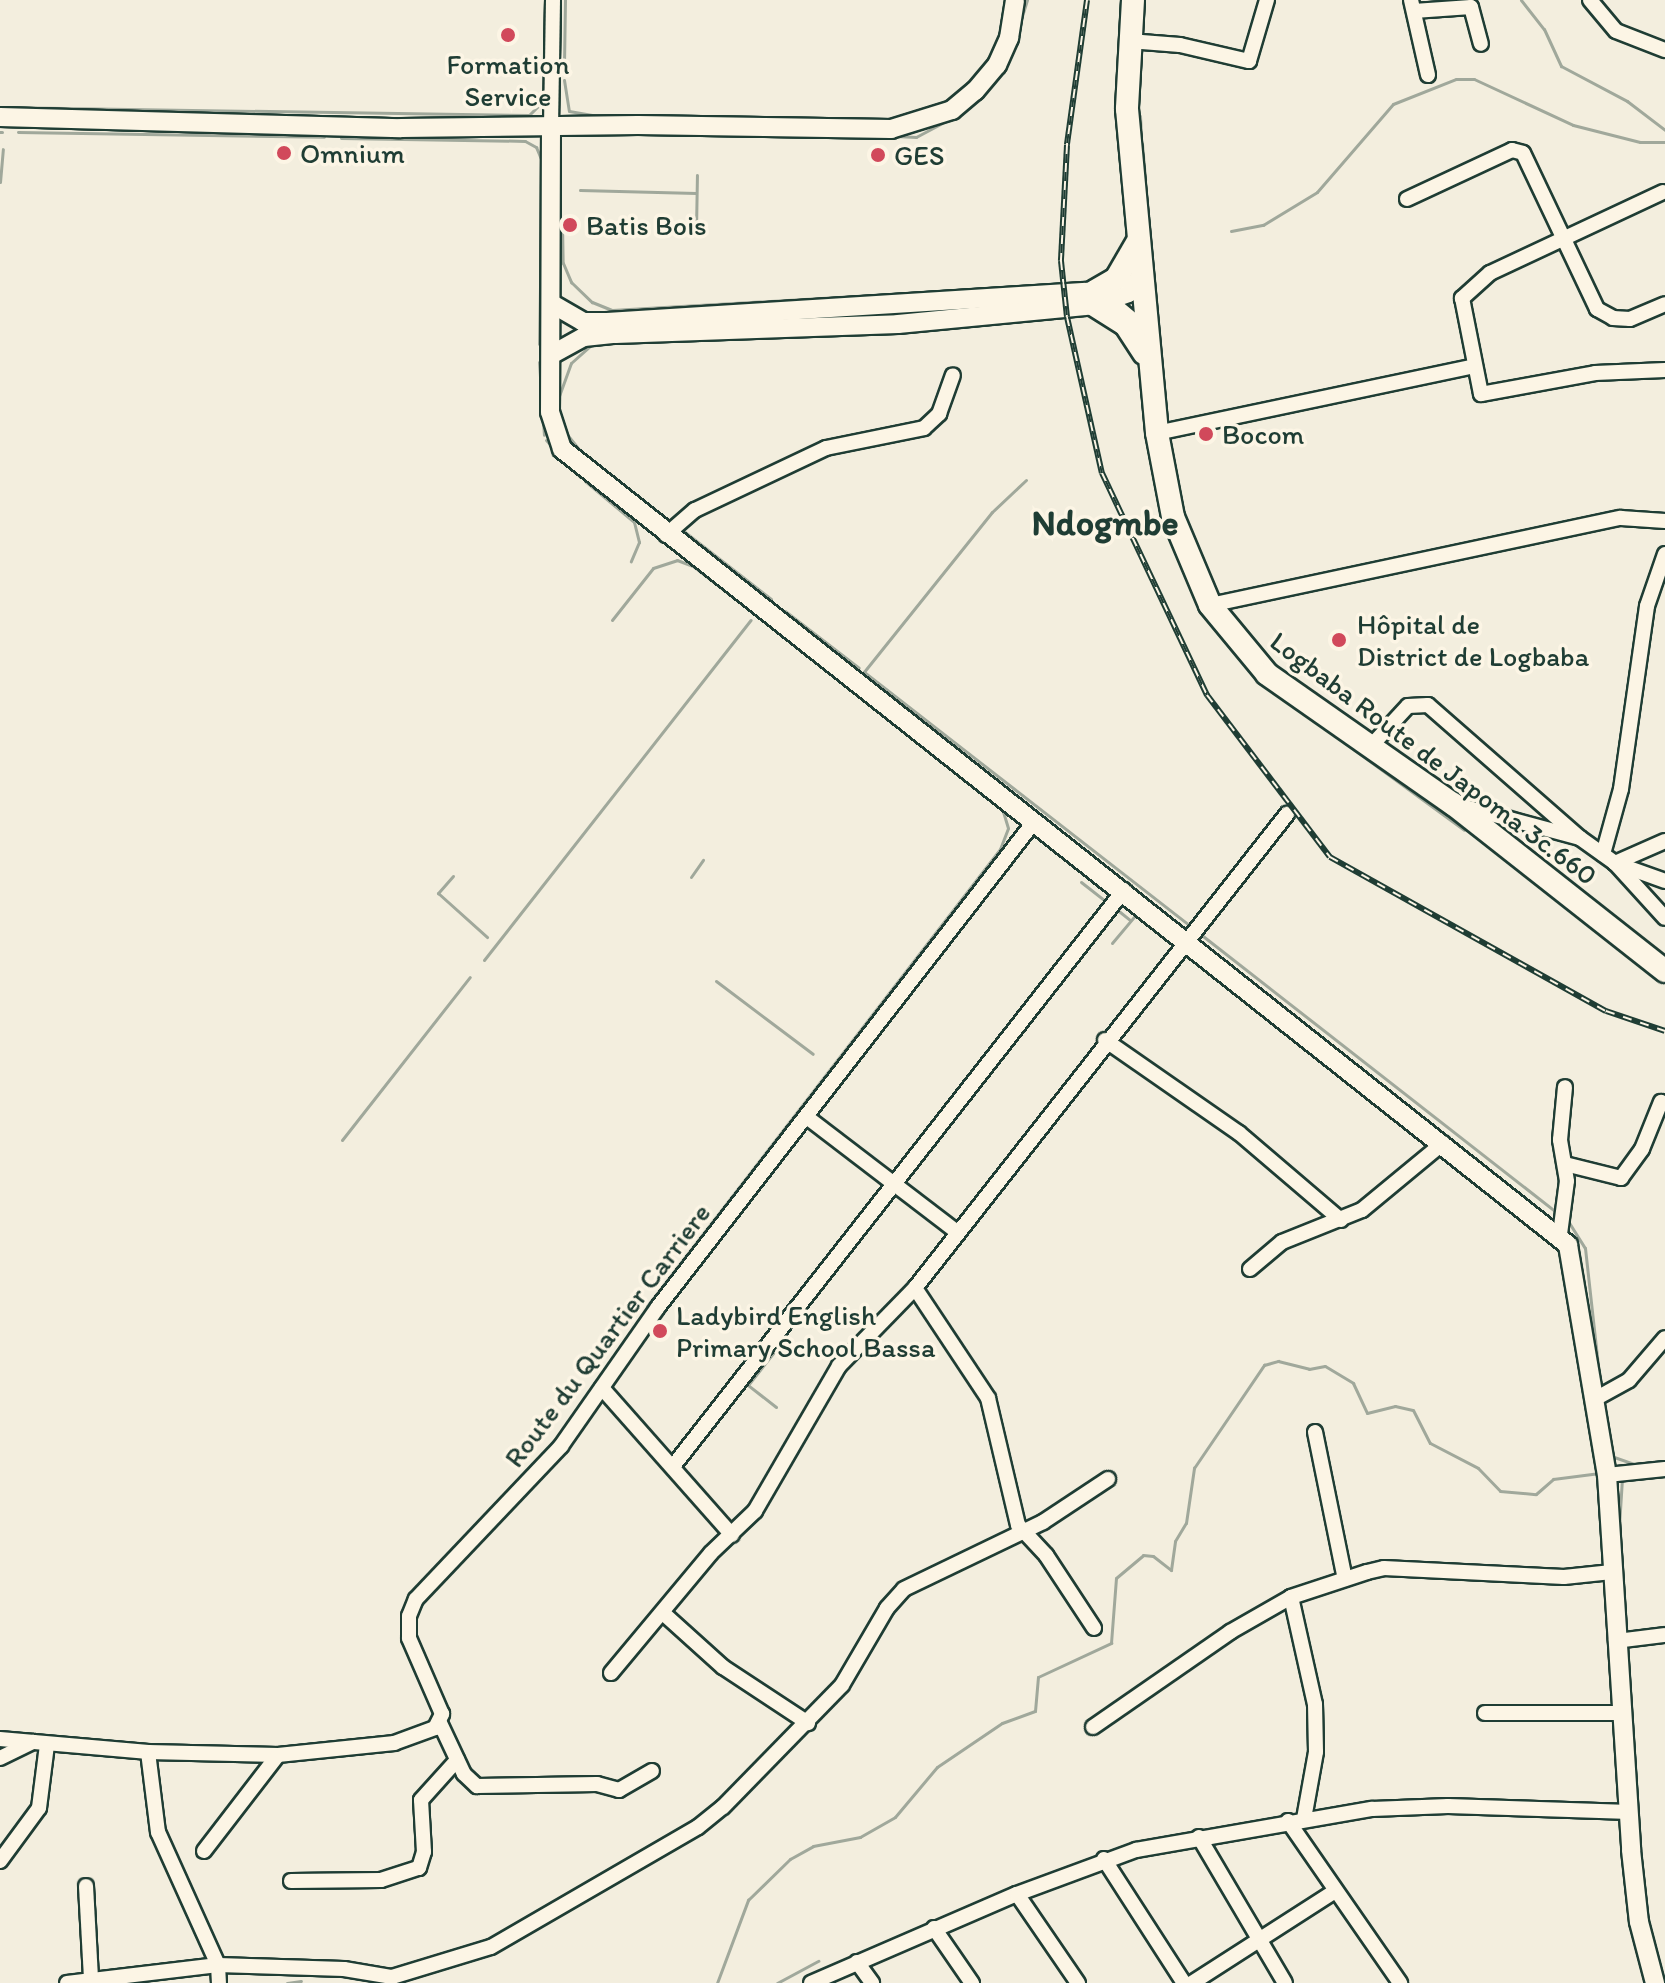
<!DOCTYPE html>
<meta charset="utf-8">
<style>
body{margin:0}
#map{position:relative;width:1665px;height:1983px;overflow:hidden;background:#f3eede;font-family:Itim,sans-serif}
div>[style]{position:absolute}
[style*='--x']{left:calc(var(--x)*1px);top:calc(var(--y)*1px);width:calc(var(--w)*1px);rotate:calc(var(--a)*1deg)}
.stream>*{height:3px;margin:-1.5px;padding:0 1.5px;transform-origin:1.5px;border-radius:1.5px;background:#a0a89b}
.roads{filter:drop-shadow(2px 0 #1f3d34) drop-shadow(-2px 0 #1f3d34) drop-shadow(0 2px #1f3d34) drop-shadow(0 -2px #1f3d34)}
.street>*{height:14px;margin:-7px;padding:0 7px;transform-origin:7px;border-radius:7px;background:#fcf5e5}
.secondary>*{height:18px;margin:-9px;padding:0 9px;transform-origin:9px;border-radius:9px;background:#fcf5e5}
.primary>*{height:22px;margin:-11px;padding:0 11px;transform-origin:11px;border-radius:11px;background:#fcf5e5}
.rail>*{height:6px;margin-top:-3px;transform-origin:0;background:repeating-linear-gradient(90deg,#fcf5e5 0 9px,#1f3d34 0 18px);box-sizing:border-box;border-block:2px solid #1f3d34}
.dots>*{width:22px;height:22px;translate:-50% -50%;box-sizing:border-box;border:4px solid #fcf5e5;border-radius:50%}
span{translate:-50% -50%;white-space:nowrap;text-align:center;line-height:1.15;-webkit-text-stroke:7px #fcf5e5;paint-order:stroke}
.poi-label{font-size:28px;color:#1f3d34}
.left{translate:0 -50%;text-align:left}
.street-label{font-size:28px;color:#1f3d34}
.district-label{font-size:36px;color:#1f3d34;font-weight:700}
</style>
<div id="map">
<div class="stream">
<div style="--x:1521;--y:0;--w:37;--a:52"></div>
<div style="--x:1544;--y:29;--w:41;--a:65.3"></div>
<div style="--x:1561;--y:66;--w:75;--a:27.9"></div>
<div style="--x:1627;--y:101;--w:48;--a:37.3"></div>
<div style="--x:1008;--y:61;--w:64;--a:-72.7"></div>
<div style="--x:564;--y:64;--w:64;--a:-89.1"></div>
<div style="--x:982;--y:69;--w:22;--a:-60"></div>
<div style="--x:564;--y:80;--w:31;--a:81"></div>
<div style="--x:569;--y:111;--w:35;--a:10"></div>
<div style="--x:963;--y:90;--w:16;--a:-47"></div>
<div style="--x:943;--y:104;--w:17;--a:-33"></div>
<div style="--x:0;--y:107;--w:529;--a:0.87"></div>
<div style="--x:529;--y:115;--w:20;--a:-45"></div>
<div style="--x:543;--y:101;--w:101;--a:-88.9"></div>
<div style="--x:970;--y:107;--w:44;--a:-46.8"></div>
<div style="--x:1140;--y:116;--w:19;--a:87"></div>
<div style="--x:0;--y:132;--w:2;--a:0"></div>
<div style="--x:18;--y:132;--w:306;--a:0.9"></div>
<div style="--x:896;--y:136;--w:20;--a:3"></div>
<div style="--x:916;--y:137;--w:34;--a:-28"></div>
<div style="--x:341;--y:138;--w:184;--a:0.9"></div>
<div style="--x:525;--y:141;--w:13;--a:29"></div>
<div style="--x:536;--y:147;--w:15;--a:67"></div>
<div style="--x:1142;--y:144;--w:36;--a:85"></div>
<div style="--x:0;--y:182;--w:33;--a:-85"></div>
<div style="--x:580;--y:190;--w:116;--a:1.5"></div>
<div style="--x:1125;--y:208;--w:28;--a:86"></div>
<div style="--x:562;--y:224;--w:39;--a:89"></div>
<div style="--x:563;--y:263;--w:21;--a:67"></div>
<div style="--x:571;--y:282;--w:29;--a:44"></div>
<div style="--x:592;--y:302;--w:22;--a:22"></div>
<div style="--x:612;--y:310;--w:450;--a:-3.3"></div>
<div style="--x:696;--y:230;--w:55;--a:-89"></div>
<div style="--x:1231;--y:231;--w:33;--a:-11"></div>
<div style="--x:1263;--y:225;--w:63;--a:-31.4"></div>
<div style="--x:1317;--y:192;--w:116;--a:-49.2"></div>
<div style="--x:1393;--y:104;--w:68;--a:-21.6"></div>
<div style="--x:1456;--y:79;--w:18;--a:0"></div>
<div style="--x:1474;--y:79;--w:109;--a:24.9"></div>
<div style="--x:1573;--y:125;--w:69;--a:14.2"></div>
<div style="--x:1640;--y:142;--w:25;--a:0"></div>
<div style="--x:539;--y:344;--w:176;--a:-89"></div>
<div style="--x:539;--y:362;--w:73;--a:86.1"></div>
<div style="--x:1140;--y:386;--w:26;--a:81"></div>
<div style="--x:559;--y:396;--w:35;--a:-70"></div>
<div style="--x:571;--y:363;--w:28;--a:-42"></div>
<div style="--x:565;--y:432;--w:26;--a:51"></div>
<div style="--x:581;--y:452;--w:110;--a:38"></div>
<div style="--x:546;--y:440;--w:50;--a:47.4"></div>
<div style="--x:1026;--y:480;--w:47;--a:136.7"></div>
<div style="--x:992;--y:512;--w:205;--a:128.7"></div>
<div style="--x:864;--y:672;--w:415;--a:37.9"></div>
<div style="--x:585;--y:481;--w:64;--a:39.9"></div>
<div style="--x:634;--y:522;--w:21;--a:76"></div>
<div style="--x:639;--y:542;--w:21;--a:113"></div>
<div style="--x:681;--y:529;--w:114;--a:37.9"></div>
<div style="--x:785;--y:611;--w:93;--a:37.6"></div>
<div style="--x:612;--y:620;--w:66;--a:-51.7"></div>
<div style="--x:653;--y:568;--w:25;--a:-18"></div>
<div style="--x:677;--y:560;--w:17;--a:21"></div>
<div style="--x:693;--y:566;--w:116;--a:37.7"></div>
<div style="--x:1211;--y:623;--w:40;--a:50"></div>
<div style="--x:801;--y:650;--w:56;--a:38.5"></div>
<div style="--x:1312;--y:719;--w:188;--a:36.1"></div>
<div style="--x:1450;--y:789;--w:85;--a:19.3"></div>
<div style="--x:453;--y:876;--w:23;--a:131"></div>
<div style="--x:438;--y:893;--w:66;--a:41.9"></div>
<div style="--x:691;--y:877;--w:21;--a:-55"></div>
<div style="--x:1081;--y:882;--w:33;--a:38"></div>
<div style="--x:1115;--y:908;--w:19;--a:39"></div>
<div style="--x:1199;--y:933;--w:457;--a:38"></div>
<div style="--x:1112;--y:943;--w:40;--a:-50"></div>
<div style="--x:484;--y:960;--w:432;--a:-51.9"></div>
<div style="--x:716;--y:981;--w:121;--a:37"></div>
<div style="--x:342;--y:1140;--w:207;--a:-51.9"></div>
<div style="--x:1568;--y:1221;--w:32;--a:58"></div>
<div style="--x:1585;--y:1248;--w:136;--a:83.7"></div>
<div style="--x:647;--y:1306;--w:577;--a:-52.32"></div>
<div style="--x:1000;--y:849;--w:22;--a:-69"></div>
<div style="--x:1008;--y:828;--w:21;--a:-107"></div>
<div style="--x:776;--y:1407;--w:36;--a:-142"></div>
<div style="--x:748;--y:1385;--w:53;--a:-51.8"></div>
<div style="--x:1614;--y:1457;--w:24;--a:19"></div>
<div style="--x:1619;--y:1526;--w:48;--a:-86.4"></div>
<div style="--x:287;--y:1983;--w:14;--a:-8"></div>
<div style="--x:717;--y:1983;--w:89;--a:-69.5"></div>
<div style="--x:748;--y:1900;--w:59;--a:-44.3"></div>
<div style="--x:790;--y:1859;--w:26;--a:-29"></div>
<div style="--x:813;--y:1846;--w:48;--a:-10.8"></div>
<div style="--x:860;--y:1837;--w:40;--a:-29.7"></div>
<div style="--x:895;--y:1817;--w:65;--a:-50"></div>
<div style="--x:937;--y:1767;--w:78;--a:-34.1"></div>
<div style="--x:1002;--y:1723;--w:35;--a:-20"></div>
<div style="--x:1035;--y:1711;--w:34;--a:-85"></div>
<div style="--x:1038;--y:1677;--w:81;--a:-25"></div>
<div style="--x:1111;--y:1643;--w:65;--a:-85.6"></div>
<div style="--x:1116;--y:1578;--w:35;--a:-40"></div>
<div style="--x:1143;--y:1555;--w:10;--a:6"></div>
<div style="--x:1153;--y:1556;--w:23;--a:38"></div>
<div style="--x:1171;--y:1570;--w:29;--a:-82"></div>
<div style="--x:1175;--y:1541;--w:21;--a:-59"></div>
<div style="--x:1186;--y:1523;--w:56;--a:-81.7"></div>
<div style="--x:1194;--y:1468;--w:125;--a:-55.8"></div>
<div style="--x:1264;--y:1365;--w:15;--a:-16"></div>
<div style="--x:1278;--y:1361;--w:32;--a:14"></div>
<div style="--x:1309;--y:1369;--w:16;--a:-11"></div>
<div style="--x:1325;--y:1366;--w:33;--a:31"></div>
<div style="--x:1353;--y:1383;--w:33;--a:65"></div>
<div style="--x:1367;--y:1413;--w:29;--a:-14"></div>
<div style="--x:1395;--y:1406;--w:18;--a:13"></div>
<div style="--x:1413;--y:1410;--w:37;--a:63"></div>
<div style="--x:1430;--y:1443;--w:54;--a:27.5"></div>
<div style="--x:1478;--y:1468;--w:32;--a:46"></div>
<div style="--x:1500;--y:1491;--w:36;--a:5"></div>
<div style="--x:1536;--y:1494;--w:23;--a:-41"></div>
<div style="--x:1553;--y:1479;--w:47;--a:-7.3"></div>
<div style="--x:777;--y:1983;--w:47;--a:-28.2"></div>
</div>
<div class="roads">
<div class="street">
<div style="--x:1411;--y:0;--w:77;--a:77.2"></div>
<div style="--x:1590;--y:0;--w:40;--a:50"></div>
<div style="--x:1616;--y:31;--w:53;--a:21.2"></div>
<div style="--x:1414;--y:11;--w:57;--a:-4"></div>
<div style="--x:1471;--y:7;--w:38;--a:75"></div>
<div style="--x:1129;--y:41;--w:51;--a:4.5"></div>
<div style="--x:1180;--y:45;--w:71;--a:13.1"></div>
<div style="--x:1249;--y:61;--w:64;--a:-73.6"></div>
<div style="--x:551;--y:127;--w:127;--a:-89.1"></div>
<div style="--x:1663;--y:192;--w:191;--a:154.9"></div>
<div style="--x:1490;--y:273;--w:38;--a:138"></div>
<div style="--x:1462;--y:298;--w:98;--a:78.8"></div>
<div style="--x:1481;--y:394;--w:116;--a:-10.4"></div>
<div style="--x:1595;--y:373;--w:70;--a:-2.5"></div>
<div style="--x:1407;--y:199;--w:116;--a:-25"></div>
<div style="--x:1512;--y:150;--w:11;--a:15"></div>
<div style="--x:1523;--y:153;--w:173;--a:64.6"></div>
<div style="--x:1597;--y:309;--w:18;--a:29"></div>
<div style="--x:1613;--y:318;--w:17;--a:3"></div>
<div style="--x:1630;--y:319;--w:38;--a:-23"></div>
<div style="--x:1157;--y:433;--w:324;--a:-11.9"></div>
<div style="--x:666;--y:535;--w:38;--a:-41"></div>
<div style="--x:695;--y:510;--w:145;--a:-25.3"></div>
<div style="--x:826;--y:448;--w:100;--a:-11.5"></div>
<div style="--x:924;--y:428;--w:21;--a:-43"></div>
<div style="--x:939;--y:414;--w:41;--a:-70.3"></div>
<div style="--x:1210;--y:605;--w:420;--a:-12"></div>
<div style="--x:1621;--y:518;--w:44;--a:3.9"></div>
<div style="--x:1372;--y:745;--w:53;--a:-47.3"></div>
<div style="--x:1408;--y:706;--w:20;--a:-3"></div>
<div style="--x:1428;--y:705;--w:202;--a:41.2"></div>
<div style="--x:1465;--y:807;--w:119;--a:15.1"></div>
<div style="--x:1580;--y:838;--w:43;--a:35.5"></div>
<div style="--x:1615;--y:863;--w:53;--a:19.8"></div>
<div style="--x:1665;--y:841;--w:55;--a:156.3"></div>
<div style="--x:1615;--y:863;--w:74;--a:47.7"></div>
<div style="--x:1603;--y:854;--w:67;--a:-74.5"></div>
<div style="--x:1621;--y:789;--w:185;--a:-81.9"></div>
<div style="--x:1647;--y:606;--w:55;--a:-70.9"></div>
<div style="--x:1105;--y:1040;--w:163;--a:34.8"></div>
<div style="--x:1239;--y:1133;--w:134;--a:40.5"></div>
<div style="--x:808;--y:1118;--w:188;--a:37.4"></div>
<div style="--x:1565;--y:1164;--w:58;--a:14"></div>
<div style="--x:1621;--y:1178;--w:36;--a:-54"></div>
<div style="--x:1642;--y:1149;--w:51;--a:-68"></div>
<div style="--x:1560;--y:1234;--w:53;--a:-82.5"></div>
<div style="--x:1567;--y:1181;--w:42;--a:-99.7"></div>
<div style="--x:1560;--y:1140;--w:53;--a:-84.6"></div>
<div style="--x:1250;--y:1269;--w:42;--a:-40.2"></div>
<div style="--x:1282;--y:1242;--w:86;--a:-21.8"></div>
<div style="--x:1362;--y:1210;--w:105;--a:-39.6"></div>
<div style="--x:602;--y:1388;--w:196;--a:48.5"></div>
<div style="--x:1595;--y:1399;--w:39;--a:-29"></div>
<div style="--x:1629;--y:1380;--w:55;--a:-49.4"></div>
<div style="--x:1315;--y:1432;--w:150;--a:78.5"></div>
<div style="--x:674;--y:1465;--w:730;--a:-51.95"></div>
<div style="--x:1607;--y:1475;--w:58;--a:-5.9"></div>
<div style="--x:1291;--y:1597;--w:110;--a:77.4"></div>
<div style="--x:1315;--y:1704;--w:48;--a:88.8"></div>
<div style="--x:1316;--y:1752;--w:68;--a:100.2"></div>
<div style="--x:663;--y:1613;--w:81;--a:42"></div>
<div style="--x:723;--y:1667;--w:102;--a:33.4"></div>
<div style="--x:1094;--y:1628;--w:87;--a:-123.3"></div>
<div style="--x:1046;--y:1555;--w:41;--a:-133"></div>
<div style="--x:1018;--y:1525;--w:130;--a:-103.3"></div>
<div style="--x:988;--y:1398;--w:132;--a:-123.6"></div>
<div style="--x:915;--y:1288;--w:603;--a:-51.87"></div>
<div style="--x:1616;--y:1641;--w:49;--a:-7"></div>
<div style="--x:611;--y:1673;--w:156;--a:-50.2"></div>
<div style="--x:711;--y:1553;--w:61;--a:-43.7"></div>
<div style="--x:755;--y:1511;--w:168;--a:-59.9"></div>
<div style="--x:839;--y:1366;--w:109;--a:-45.7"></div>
<div style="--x:1485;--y:1713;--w:137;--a:0"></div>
<div style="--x:440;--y:1723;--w:56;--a:64.8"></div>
<div style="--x:464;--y:1774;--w:18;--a:43"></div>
<div style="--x:477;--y:1786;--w:120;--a:-1"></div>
<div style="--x:597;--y:1784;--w:23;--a:15"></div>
<div style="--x:619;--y:1790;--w:38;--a:-30"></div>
<div style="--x:1093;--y:1727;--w:167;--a:-34.7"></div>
<div style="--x:1230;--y:1632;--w:70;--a:-29.8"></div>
<div style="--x:1291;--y:1597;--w:80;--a:-18.2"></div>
<div style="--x:1367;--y:1572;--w:17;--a:-13"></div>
<div style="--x:1384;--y:1568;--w:180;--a:2.9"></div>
<div style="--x:1564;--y:1577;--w:48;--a:-5.9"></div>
<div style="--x:0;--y:1739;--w:149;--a:5"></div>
<div style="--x:148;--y:1752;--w:130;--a:1.3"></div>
<div style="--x:278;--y:1755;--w:117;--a:-5.9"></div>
<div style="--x:394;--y:1743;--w:44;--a:-20.1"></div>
<div style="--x:435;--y:1728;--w:16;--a:-63"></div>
<div style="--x:442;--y:1714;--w:83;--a:-113.5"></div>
<div style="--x:409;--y:1638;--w:22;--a:-90"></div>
<div style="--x:409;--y:1616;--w:18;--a:-68"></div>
<div style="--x:416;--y:1599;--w:211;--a:-46.5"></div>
<div style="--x:561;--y:1446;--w:169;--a:-55.1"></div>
<div style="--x:658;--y:1307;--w:614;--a:-52.22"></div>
<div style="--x:148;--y:1752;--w:81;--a:82.9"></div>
<div style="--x:158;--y:1832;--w:146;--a:65.7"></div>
<div style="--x:218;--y:1965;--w:18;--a:87"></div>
<div style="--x:0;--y:1758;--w:37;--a:-26"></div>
<div style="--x:1288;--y:1821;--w:197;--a:55.3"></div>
<div style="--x:1199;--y:1837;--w:169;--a:59.5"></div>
<div style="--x:204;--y:1851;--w:121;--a:-52.4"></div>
<div style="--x:1104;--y:1859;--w:148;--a:57.2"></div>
<div style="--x:0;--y:1861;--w:66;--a:-53.7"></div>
<div style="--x:39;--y:1808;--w:64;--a:-82.8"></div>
<div style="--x:291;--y:1881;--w:90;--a:-0.6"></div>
<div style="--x:381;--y:1880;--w:40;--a:-18"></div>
<div style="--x:419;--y:1868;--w:17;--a:-73"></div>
<div style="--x:424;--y:1852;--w:52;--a:-93.3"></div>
<div style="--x:421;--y:1800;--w:54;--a:-48"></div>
<div style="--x:86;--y:1886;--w:92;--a:86.9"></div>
<div style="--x:1017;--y:1894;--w:108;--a:55.6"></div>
<div style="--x:934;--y:1928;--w:67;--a:55.4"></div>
<div style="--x:857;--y:1962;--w:26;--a:54"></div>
<div style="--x:67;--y:1983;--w:152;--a:-6.8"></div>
<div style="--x:218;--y:1965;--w:126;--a:1.8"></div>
<div style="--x:344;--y:1969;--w:49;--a:9.5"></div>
<div style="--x:392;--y:1977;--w:103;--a:-16.9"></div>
<div style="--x:491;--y:1947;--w:239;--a:-30.1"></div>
<div style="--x:698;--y:1827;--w:32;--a:-39"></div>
<div style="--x:723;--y:1807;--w:170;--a:-45.7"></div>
<div style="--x:842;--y:1685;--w:89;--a:-59.7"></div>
<div style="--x:887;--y:1608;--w:25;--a:-48"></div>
<div style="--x:904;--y:1589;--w:154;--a:-25.7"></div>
<div style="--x:1043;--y:1522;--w:78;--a:-33.5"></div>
<div style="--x:811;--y:1983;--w:224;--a:-23.4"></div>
<div style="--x:1017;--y:1894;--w:127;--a:-20.3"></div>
<div style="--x:1136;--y:1850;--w:240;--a:-9.9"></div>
<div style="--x:1372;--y:1809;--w:76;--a:-2.3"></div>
<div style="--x:1448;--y:1806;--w:182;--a:1.9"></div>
<div style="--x:1192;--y:1983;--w:169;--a:-32.7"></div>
</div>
<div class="secondary">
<div style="--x:0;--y:117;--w:401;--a:1.6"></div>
<div style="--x:401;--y:128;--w:237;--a:-0.7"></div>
<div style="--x:638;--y:125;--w:253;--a:0.9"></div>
<div style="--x:891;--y:129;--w:64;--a:-17.3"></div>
<div style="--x:952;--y:110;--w:30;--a:-40"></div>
<div style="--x:975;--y:91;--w:34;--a:-50"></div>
<div style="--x:997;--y:65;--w:30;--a:-66"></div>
<div style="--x:1009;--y:38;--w:38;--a:-81"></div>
<div style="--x:551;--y:127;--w:285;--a:90.2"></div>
<div style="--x:550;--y:412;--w:39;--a:72"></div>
<div style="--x:562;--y:449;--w:1283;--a:38.35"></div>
<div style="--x:1568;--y:1245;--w:233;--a:80.4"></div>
<div style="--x:1607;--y:1475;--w:376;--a:86.3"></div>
<div style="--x:1631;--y:1850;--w:72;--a:83.7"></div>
<div style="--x:1639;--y:1922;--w:63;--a:75.3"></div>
<div style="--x:554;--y:305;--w:34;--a:30"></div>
<div style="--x:583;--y:322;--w:24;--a:0"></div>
<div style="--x:607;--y:322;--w:489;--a:-3.6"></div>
<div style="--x:1095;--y:291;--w:53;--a:39.7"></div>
<div style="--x:551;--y:355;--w:38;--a:-29"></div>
<div style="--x:584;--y:337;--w:31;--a:-6"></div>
<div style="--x:615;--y:334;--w:283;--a:-2"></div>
<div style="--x:898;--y:324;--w:197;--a:-5.5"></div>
<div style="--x:1094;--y:305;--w:36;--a:-19"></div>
<div style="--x:1128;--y:293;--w:21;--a:-53"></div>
</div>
<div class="primary">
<div style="--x:1133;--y:0;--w:109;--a:93.2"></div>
<div style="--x:1127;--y:109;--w:325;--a:84.7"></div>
<div style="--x:1157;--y:433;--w:86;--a:79.2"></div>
<div style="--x:1173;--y:517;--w:95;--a:67.2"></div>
<div style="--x:1210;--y:605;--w:89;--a:50.4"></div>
<div style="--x:1267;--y:674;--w:227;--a:35"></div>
<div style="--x:1453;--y:804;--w:270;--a:38.2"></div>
<div style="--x:1095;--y:291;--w:24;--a:-30"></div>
<div style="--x:1116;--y:279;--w:44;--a:-59.9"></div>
<div style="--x:1094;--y:305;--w:36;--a:32"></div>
<div style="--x:1125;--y:324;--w:35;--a:57"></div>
</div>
</div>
<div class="rail">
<div style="--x:1087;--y:0;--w:146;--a:97.9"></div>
<div style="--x:1067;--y:145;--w:116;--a:93"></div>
<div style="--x:1061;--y:261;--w:56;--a:83.9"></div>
<div style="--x:1067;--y:317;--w:160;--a:77.4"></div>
<div style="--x:1102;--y:473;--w:246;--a:64.7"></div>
<div style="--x:1207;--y:695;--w:203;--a:52.8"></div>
<div style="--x:1330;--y:857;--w:316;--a:29.2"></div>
<div style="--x:1606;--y:1011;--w:62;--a:18.7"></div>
</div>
<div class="dots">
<div style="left:508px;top:35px;background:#d1495b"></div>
<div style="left:284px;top:153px;background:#d1495b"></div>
<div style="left:878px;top:155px;background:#d1495b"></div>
<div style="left:570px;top:225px;background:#d1495b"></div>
<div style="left:1206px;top:434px;background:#d1495b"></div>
<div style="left:1339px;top:640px;background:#d1495b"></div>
<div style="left:660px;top:1331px;background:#d1495b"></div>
</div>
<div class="poi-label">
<span style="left:508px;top:80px">Formation<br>Service</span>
<span class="left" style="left:300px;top:153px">Omnium</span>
<span class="left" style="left:894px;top:155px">GES</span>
<span class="left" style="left:586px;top:225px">Batis Bois</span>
<span class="left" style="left:1222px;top:434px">Bocom</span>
<span class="left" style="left:1357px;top:640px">Hôpital de<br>District de Logbaba</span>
<span class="left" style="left:676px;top:1331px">Ladybird English<br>Primary School Bassa</span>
</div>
<div class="street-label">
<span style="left:1434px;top:758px;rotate:37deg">Logbaba Route de Japoma 3c.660</span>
<span style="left:607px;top:1335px;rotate:-53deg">Route du Quartier Carriere</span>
</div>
<div class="district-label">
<span style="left:1105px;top:523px">Ndogmbe</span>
</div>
</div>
